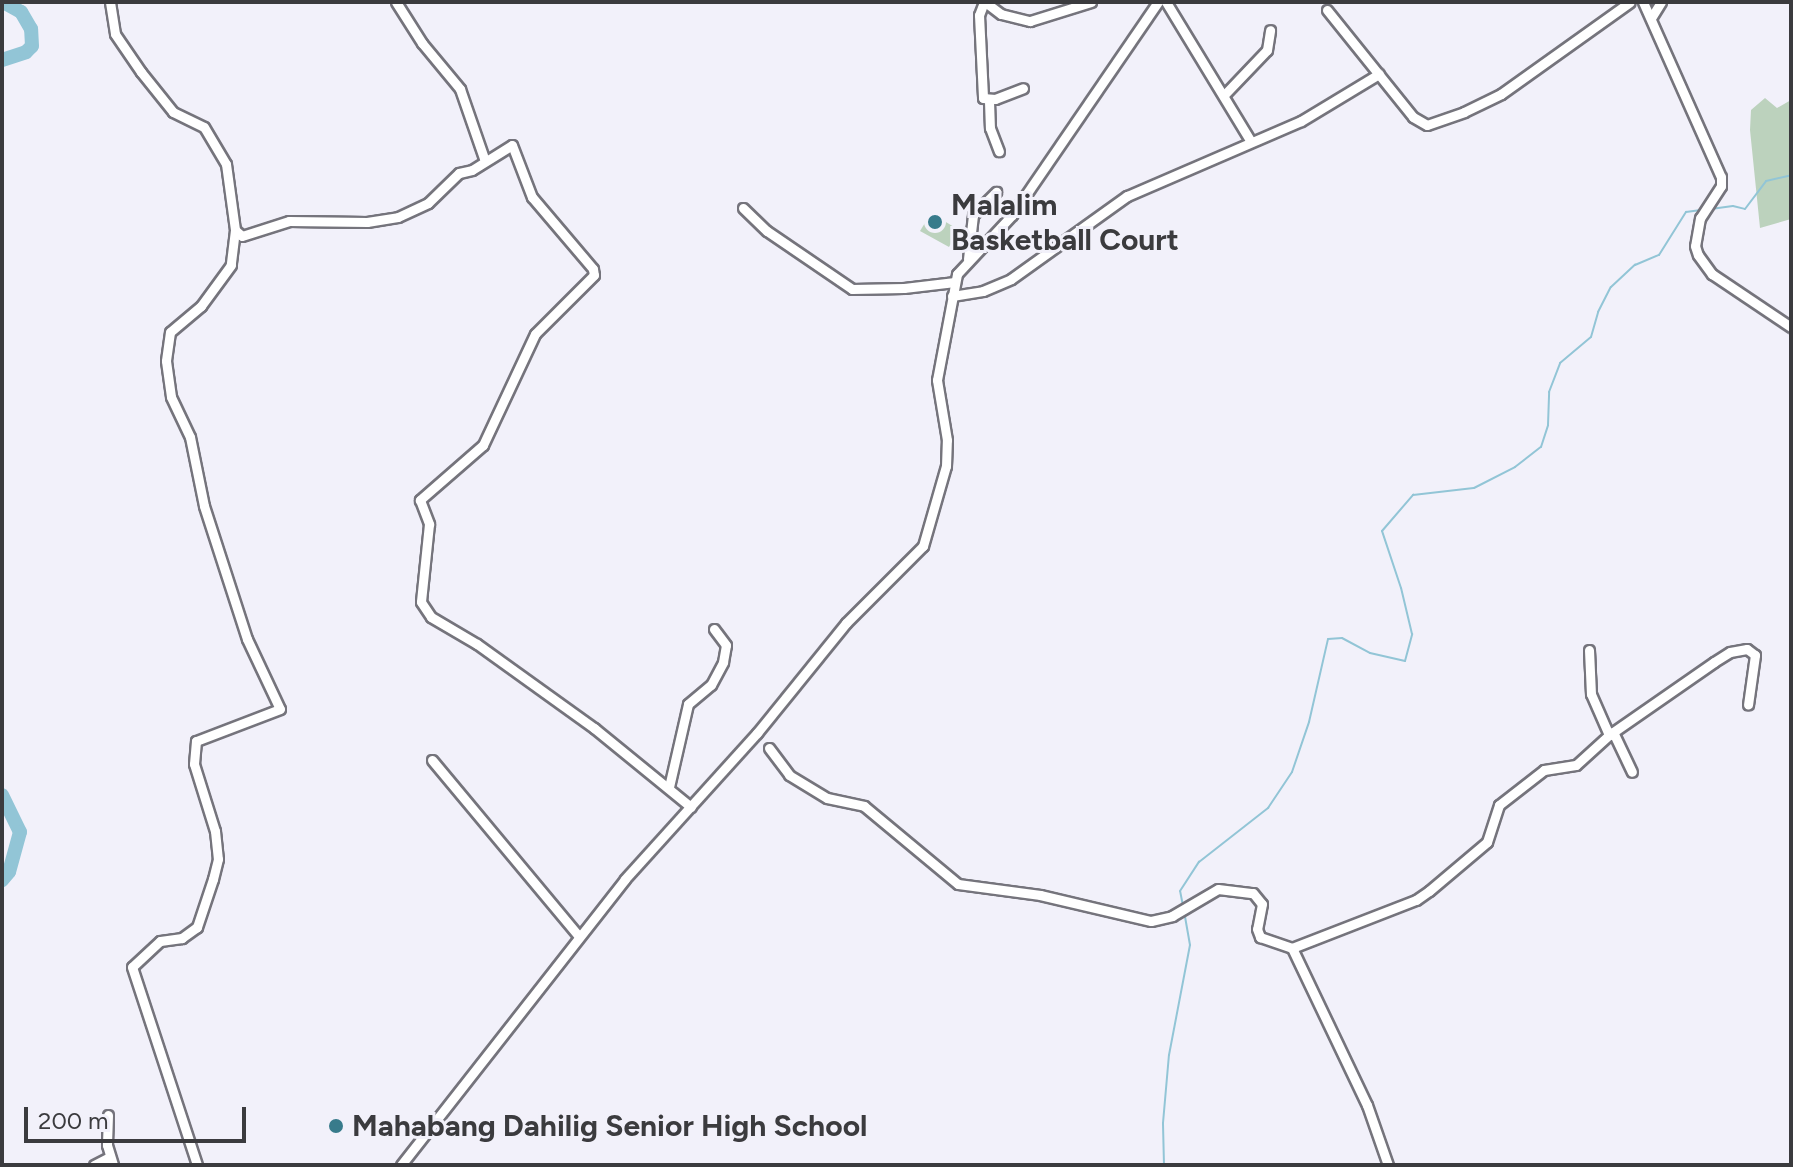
<!DOCTYPE html>
<style>
body{margin:0}
#map{position:relative;width:1793px;height:1167px;overflow:hidden;background:#f2f1fa;font-family:Figtree,sans-serif}
div>[style]{position:absolute}
[style*='--x']{left:calc(var(--x)*1px);top:calc(var(--y)*1px);width:calc(var(--w)*1px);rotate:calc(var(--a)*1deg)}
.green>*{inset:0;background:#bcd2bd}
.stream>*{height:2px;margin:-1px;padding:0 1px;transform-origin:1px;border-radius:1px;background:#92c5d6}
.river>*{height:14px;margin:-7px;padding:0 7px;transform-origin:7px;border-radius:7px;background:#92c5d6}
.roads{filter:drop-shadow(2px 0 #75747c) drop-shadow(-2px 0 #75747c) drop-shadow(0 2px #75747c) drop-shadow(0 -2px #75747c)}
.minor>*{height:9px;margin:-4.5px;padding:0 4.5px;transform-origin:4.5px;border-radius:4.5px;background:#fff}
.dots>*{width:22px;height:22px;translate:-50% -50%;box-sizing:border-box;border:4px solid #f2f1fa;border-radius:50%}
span{translate:-50% -50%;white-space:nowrap;text-align:center;line-height:1.15;-webkit-text-stroke:6px #f2f1fa;paint-order:stroke}
.poi-label{font-size:30px;color:#3b3b3e;font-weight:700}
.left{translate:0 -50%;text-align:left}
.frame{position:absolute;inset:0;border:4px solid #3b3b3e;pointer-events:none}
.scale{position:absolute;left:24px;top:1107px;width:222px;height:36px;box-sizing:border-box;border:4px solid #3b3b3e;border-top:0;padding-left:10px;font-size:24px;line-height:28px;white-space:nowrap;color:#3b3b3e;-webkit-text-stroke:6px #f2f1fa;paint-order:stroke}
</style>
<div id="map">
<div class="green">
<div style="clip-path:polygon(1765px 98px,1777px 108px,1791px 100px,1791px 219px,1760px 228px,1750px 130px,1751px 110px)"></div>
<div style="clip-path:polygon(931px 213px,959px 230px,949px 247px,920px 231px)"></div>
</div>
<div class="stream">
<div style="--x:1711;--y:209;--w:22;--a:-8"></div>
<div style="--x:1733;--y:206;--w:12;--a:14"></div>
<div style="--x:1745;--y:209;--w:35;--a:-53"></div>
<div style="--x:1766;--y:181;--w:26;--a:-13"></div>
<div style="--x:1183;--y:906;--w:15;--a:-101"></div>
<div style="--x:1180;--y:891;--w:35;--a:-57"></div>
<div style="--x:1199;--y:862;--w:88;--a:-38"></div>
<div style="--x:1268;--y:808;--w:43;--a:-56.3"></div>
<div style="--x:1292;--y:772;--w:53;--a:-71.2"></div>
<div style="--x:1309;--y:722;--w:85;--a:-77.1"></div>
<div style="--x:1328;--y:639;--w:14;--a:-4"></div>
<div style="--x:1342;--y:638;--w:32;--a:28"></div>
<div style="--x:1370;--y:653;--w:36;--a:13"></div>
<div style="--x:1405;--y:661;--w:28;--a:-75"></div>
<div style="--x:1412;--y:634;--w:47;--a:-103.4"></div>
<div style="--x:1401;--y:588;--w:60;--a:-108.4"></div>
<div style="--x:1382;--y:531;--w:48;--a:-49.3"></div>
<div style="--x:1413;--y:495;--w:61;--a:-6.5"></div>
<div style="--x:1474;--y:488;--w:46;--a:-27.1"></div>
<div style="--x:1515;--y:467;--w:33;--a:-38"></div>
<div style="--x:1541;--y:447;--w:23;--a:-72"></div>
<div style="--x:1548;--y:425;--w:33;--a:-88"></div>
<div style="--x:1549;--y:392;--w:31;--a:-69"></div>
<div style="--x:1560;--y:363;--w:40;--a:-40"></div>
<div style="--x:1591;--y:337;--w:26;--a:-74"></div>
<div style="--x:1598;--y:312;--w:28;--a:-63"></div>
<div style="--x:1611;--y:287;--w:33;--a:-43"></div>
<div style="--x:1635;--y:265;--w:26;--a:-23"></div>
<div style="--x:1659;--y:255;--w:51;--a:-57.9"></div>
<div style="--x:1686;--y:212;--w:15;--a:-8"></div>
<div style="--x:1164;--y:1165;--w:42;--a:-91.4"></div>
<div style="--x:1163;--y:1123;--w:68;--a:-85"></div>
<div style="--x:1169;--y:1055;--w:112;--a:-79.2"></div>
<div style="--x:1190;--y:945;--w:34;--a:-100"></div>
</div>
<div class="river">
<div style="--x:2;--y:60;--w:25;--a:-18"></div>
<div style="--x:26;--y:52;--w:8;--a:-45"></div>
<div style="--x:32;--y:46;--w:17;--a:-93"></div>
<div style="--x:31;--y:29;--w:20;--a:-120"></div>
<div style="--x:21;--y:12;--w:21;--a:-151"></div>
<div style="--x:2;--y:795;--w:41;--a:64.1"></div>
<div style="--x:20;--y:832;--w:41;--a:105.4"></div>
<div style="--x:9;--y:872;--w:11;--a:131"></div>
</div>
<div class="roads">
<div class="minor">
<div style="--x:110;--y:2;--w:32;--a:81"></div>
<div style="--x:115;--y:34;--w:46;--a:55.6"></div>
<div style="--x:141;--y:72;--w:51;--a:51.3"></div>
<div style="--x:173;--y:112;--w:34;--a:26"></div>
<div style="--x:204;--y:127;--w:43;--a:59.3"></div>
<div style="--x:226;--y:164;--w:67;--a:82.2"></div>
<div style="--x:235;--y:230;--w:35;--a:97"></div>
<div style="--x:231;--y:265;--w:51;--a:126.2"></div>
<div style="--x:201;--y:306;--w:40;--a:140"></div>
<div style="--x:170;--y:332;--w:29;--a:98"></div>
<div style="--x:166;--y:361;--w:36;--a:82"></div>
<div style="--x:171;--y:397;--w:44;--a:64.6"></div>
<div style="--x:190;--y:437;--w:70;--a:78.5"></div>
<div style="--x:204;--y:506;--w:140;--a:72.1"></div>
<div style="--x:247;--y:639;--w:77;--a:64.8"></div>
<div style="--x:280;--y:709;--w:90;--a:159.1"></div>
<div style="--x:196;--y:741;--w:23;--a:95"></div>
<div style="--x:194;--y:764;--w:70;--a:72.6"></div>
<div style="--x:215;--y:831;--w:28;--a:84"></div>
<div style="--x:218;--y:859;--w:21;--a:104"></div>
<div style="--x:213;--y:879;--w:51;--a:108.4"></div>
<div style="--x:197;--y:927;--w:19;--a:144"></div>
<div style="--x:182;--y:938;--w:22;--a:172"></div>
<div style="--x:160;--y:941;--w:38;--a:137"></div>
<div style="--x:132;--y:967;--w:208;--a:71.8"></div>
<div style="--x:396;--y:2;--w:49;--a:57.6"></div>
<div style="--x:422;--y:43;--w:60;--a:50.4"></div>
<div style="--x:460;--y:89;--w:76;--a:70.9"></div>
<div style="--x:984;--y:2;--w:14;--a:111"></div>
<div style="--x:979;--y:15;--w:83;--a:87.2"></div>
<div style="--x:983;--y:98;--w:12;--a:5"></div>
<div style="--x:995;--y:99;--w:30;--a:-21"></div>
<div style="--x:985;--y:2;--w:20;--a:37"></div>
<div style="--x:1001;--y:14;--w:30;--a:14"></div>
<div style="--x:1030;--y:21;--w:64;--a:-17.3"></div>
<div style="--x:1166;--y:2;--w:162;--a:58.7"></div>
<div style="--x:1643;--y:2;--w:192;--a:66"></div>
<div style="--x:1721;--y:177;--w:9;--a:90"></div>
<div style="--x:1721;--y:186;--w:38;--a:123"></div>
<div style="--x:1700;--y:218;--w:28;--a:100"></div>
<div style="--x:1695;--y:246;--w:9;--a:72"></div>
<div style="--x:1698;--y:255;--w:24;--a:54"></div>
<div style="--x:1712;--y:274;--w:95;--a:33.9"></div>
<div style="--x:1327;--y:10;--w:137;--a:51.2"></div>
<div style="--x:1413;--y:117;--w:16;--a:30"></div>
<div style="--x:1427;--y:125;--w:39;--a:-19"></div>
<div style="--x:1464;--y:112;--w:41;--a:-25.9"></div>
<div style="--x:1501;--y:94;--w:158;--a:-35.5"></div>
<div style="--x:1651;--y:18;--w:19;--a:-58"></div>
<div style="--x:1224;--y:95;--w:62;--a:-46.3"></div>
<div style="--x:1267;--y:50;--w:20;--a:-81"></div>
<div style="--x:989;--y:101;--w:27;--a:88"></div>
<div style="--x:990;--y:128;--w:25;--a:69"></div>
<div style="--x:743;--y:208;--w:33;--a:44"></div>
<div style="--x:767;--y:231;--w:103;--a:34.3"></div>
<div style="--x:852;--y:289;--w:52;--a:-1.1"></div>
<div style="--x:904;--y:288;--w:51;--a:-6.7"></div>
<div style="--x:235;--y:230;--w:9;--a:41"></div>
<div style="--x:242;--y:236;--w:49;--a:-17.7"></div>
<div style="--x:289;--y:221;--w:78;--a:0.7"></div>
<div style="--x:367;--y:222;--w:31;--a:-9"></div>
<div style="--x:398;--y:217;--w:33;--a:-25"></div>
<div style="--x:428;--y:203;--w:43;--a:-44.1"></div>
<div style="--x:459;--y:173;--w:13;--a:-13"></div>
<div style="--x:472;--y:170;--w:47;--a:-32"></div>
<div style="--x:512;--y:145;--w:56;--a:69"></div>
<div style="--x:532;--y:197;--w:94;--a:49.7"></div>
<div style="--x:593;--y:269;--w:6;--a:81"></div>
<div style="--x:594;--y:275;--w:83;--a:135"></div>
<div style="--x:535;--y:334;--w:123;--a:115.1"></div>
<div style="--x:483;--y:445;--w:84;--a:138.9"></div>
<div style="--x:420;--y:500;--w:26;--a:69"></div>
<div style="--x:429;--y:524;--w:78;--a:95.9"></div>
<div style="--x:421;--y:602;--w:18;--a:56"></div>
<div style="--x:431;--y:617;--w:53;--a:30.4"></div>
<div style="--x:477;--y:644;--w:144;--a:35.7"></div>
<div style="--x:594;--y:728;--w:125;--a:39.2"></div>
<div style="--x:968;--y:259;--w:44;--a:-83.5"></div>
<div style="--x:973;--y:215;--w:33;--a:-45"></div>
<div style="--x:952;--y:296;--w:31;--a:-9"></div>
<div style="--x:983;--y:291;--w:30;--a:-23"></div>
<div style="--x:1011;--y:279;--w:143;--a:-35.6"></div>
<div style="--x:1127;--y:196;--w:189;--a:-23.3"></div>
<div style="--x:1301;--y:121;--w:91;--a:-31.1"></div>
<div style="--x:1589;--y:650;--w:44;--a:87.4"></div>
<div style="--x:1591;--y:694;--w:45;--a:66.3"></div>
<div style="--x:1613;--y:732;--w:44;--a:64.6"></div>
<div style="--x:769;--y:748;--w:34;--a:53"></div>
<div style="--x:789;--y:775;--w:44;--a:31.2"></div>
<div style="--x:827;--y:798;--w:38;--a:12"></div>
<div style="--x:864;--y:806;--w:122;--a:39.7"></div>
<div style="--x:958;--y:884;--w:83;--a:7.6"></div>
<div style="--x:1040;--y:895;--w:114;--a:13.2"></div>
<div style="--x:1151;--y:921;--w:22;--a:-13"></div>
<div style="--x:1172;--y:916;--w:53;--a:-30.4"></div>
<div style="--x:1218;--y:889;--w:35;--a:7"></div>
<div style="--x:1253;--y:893;--w:14;--a:51"></div>
<div style="--x:1262;--y:904;--w:25;--a:101"></div>
<div style="--x:1257;--y:929;--w:9;--a:69"></div>
<div style="--x:1260;--y:937;--w:34;--a:19"></div>
<div style="--x:1292;--y:948;--w:133;--a:-21.2"></div>
<div style="--x:1416;--y:900;--w:16;--a:-35"></div>
<div style="--x:1429;--y:891;--w:76;--a:-40.2"></div>
<div style="--x:1487;--y:842;--w:39;--a:-72"></div>
<div style="--x:1499;--y:805;--w:57;--a:-37.9"></div>
<div style="--x:1544;--y:770;--w:32;--a:-9"></div>
<div style="--x:1576;--y:765;--w:45;--a:-42.3"></div>
<div style="--x:1609;--y:735;--w:128;--a:-34.8"></div>
<div style="--x:1714;--y:662;--w:19;--a:-32"></div>
<div style="--x:1730;--y:652;--w:17;--a:-10"></div>
<div style="--x:1747;--y:649;--w:10;--a:37"></div>
<div style="--x:1755;--y:655;--w:50;--a:98"></div>
<div style="--x:432;--y:760;--w:228;--a:50.2"></div>
<div style="--x:669;--y:787;--w:85;--a:-77.1"></div>
<div style="--x:688;--y:704;--w:30;--a:-40"></div>
<div style="--x:711;--y:685;--w:26;--a:-62"></div>
<div style="--x:723;--y:662;--w:17;--a:-80"></div>
<div style="--x:726;--y:645;--w:20;--a:-127"></div>
<div style="--x:1292;--y:948;--w:174;--a:64.5"></div>
<div style="--x:1367;--y:1105;--w:64;--a:70.7"></div>
<div style="--x:108;--y:1115;--w:30;--a:92"></div>
<div style="--x:107;--y:1145;--w:21;--a:73"></div>
<div style="--x:94;--y:1165;--w:18;--a:-27"></div>
<div style="--x:401;--y:1165;--w:363;--a:-51.9"></div>
<div style="--x:625;--y:879;--w:197;--a:-47.9"></div>
<div style="--x:757;--y:733;--w:141;--a:-51"></div>
<div style="--x:846;--y:623;--w:109;--a:-45"></div>
<div style="--x:923;--y:546;--w:83;--a:-74"></div>
<div style="--x:946;--y:466;--w:26;--a:-88"></div>
<div style="--x:947;--y:440;--w:61;--a:-99.5"></div>
<div style="--x:937;--y:380;--w:108;--a:-79.3"></div>
<div style="--x:957;--y:274;--w:81;--a:-47"></div>
<div style="--x:1012;--y:215;--w:258;--a:-55.6"></div>
</div>
</div>
<div class="dots">
<div style="left:935px;top:222px;background:#387b8b"></div>
<div style="left:336px;top:1126px;background:#387b8b"></div>
</div>
<div class="poi-label">
<span class="left" style="left:951px;top:222px">Malalim<br>Basketball Court</span>
<span class="left" style="left:352px;top:1126px">Mahabang Dahilig Senior High School</span>
</div>
<div class="frame"></div>
<div class="scale">200 m</div>
</div>
